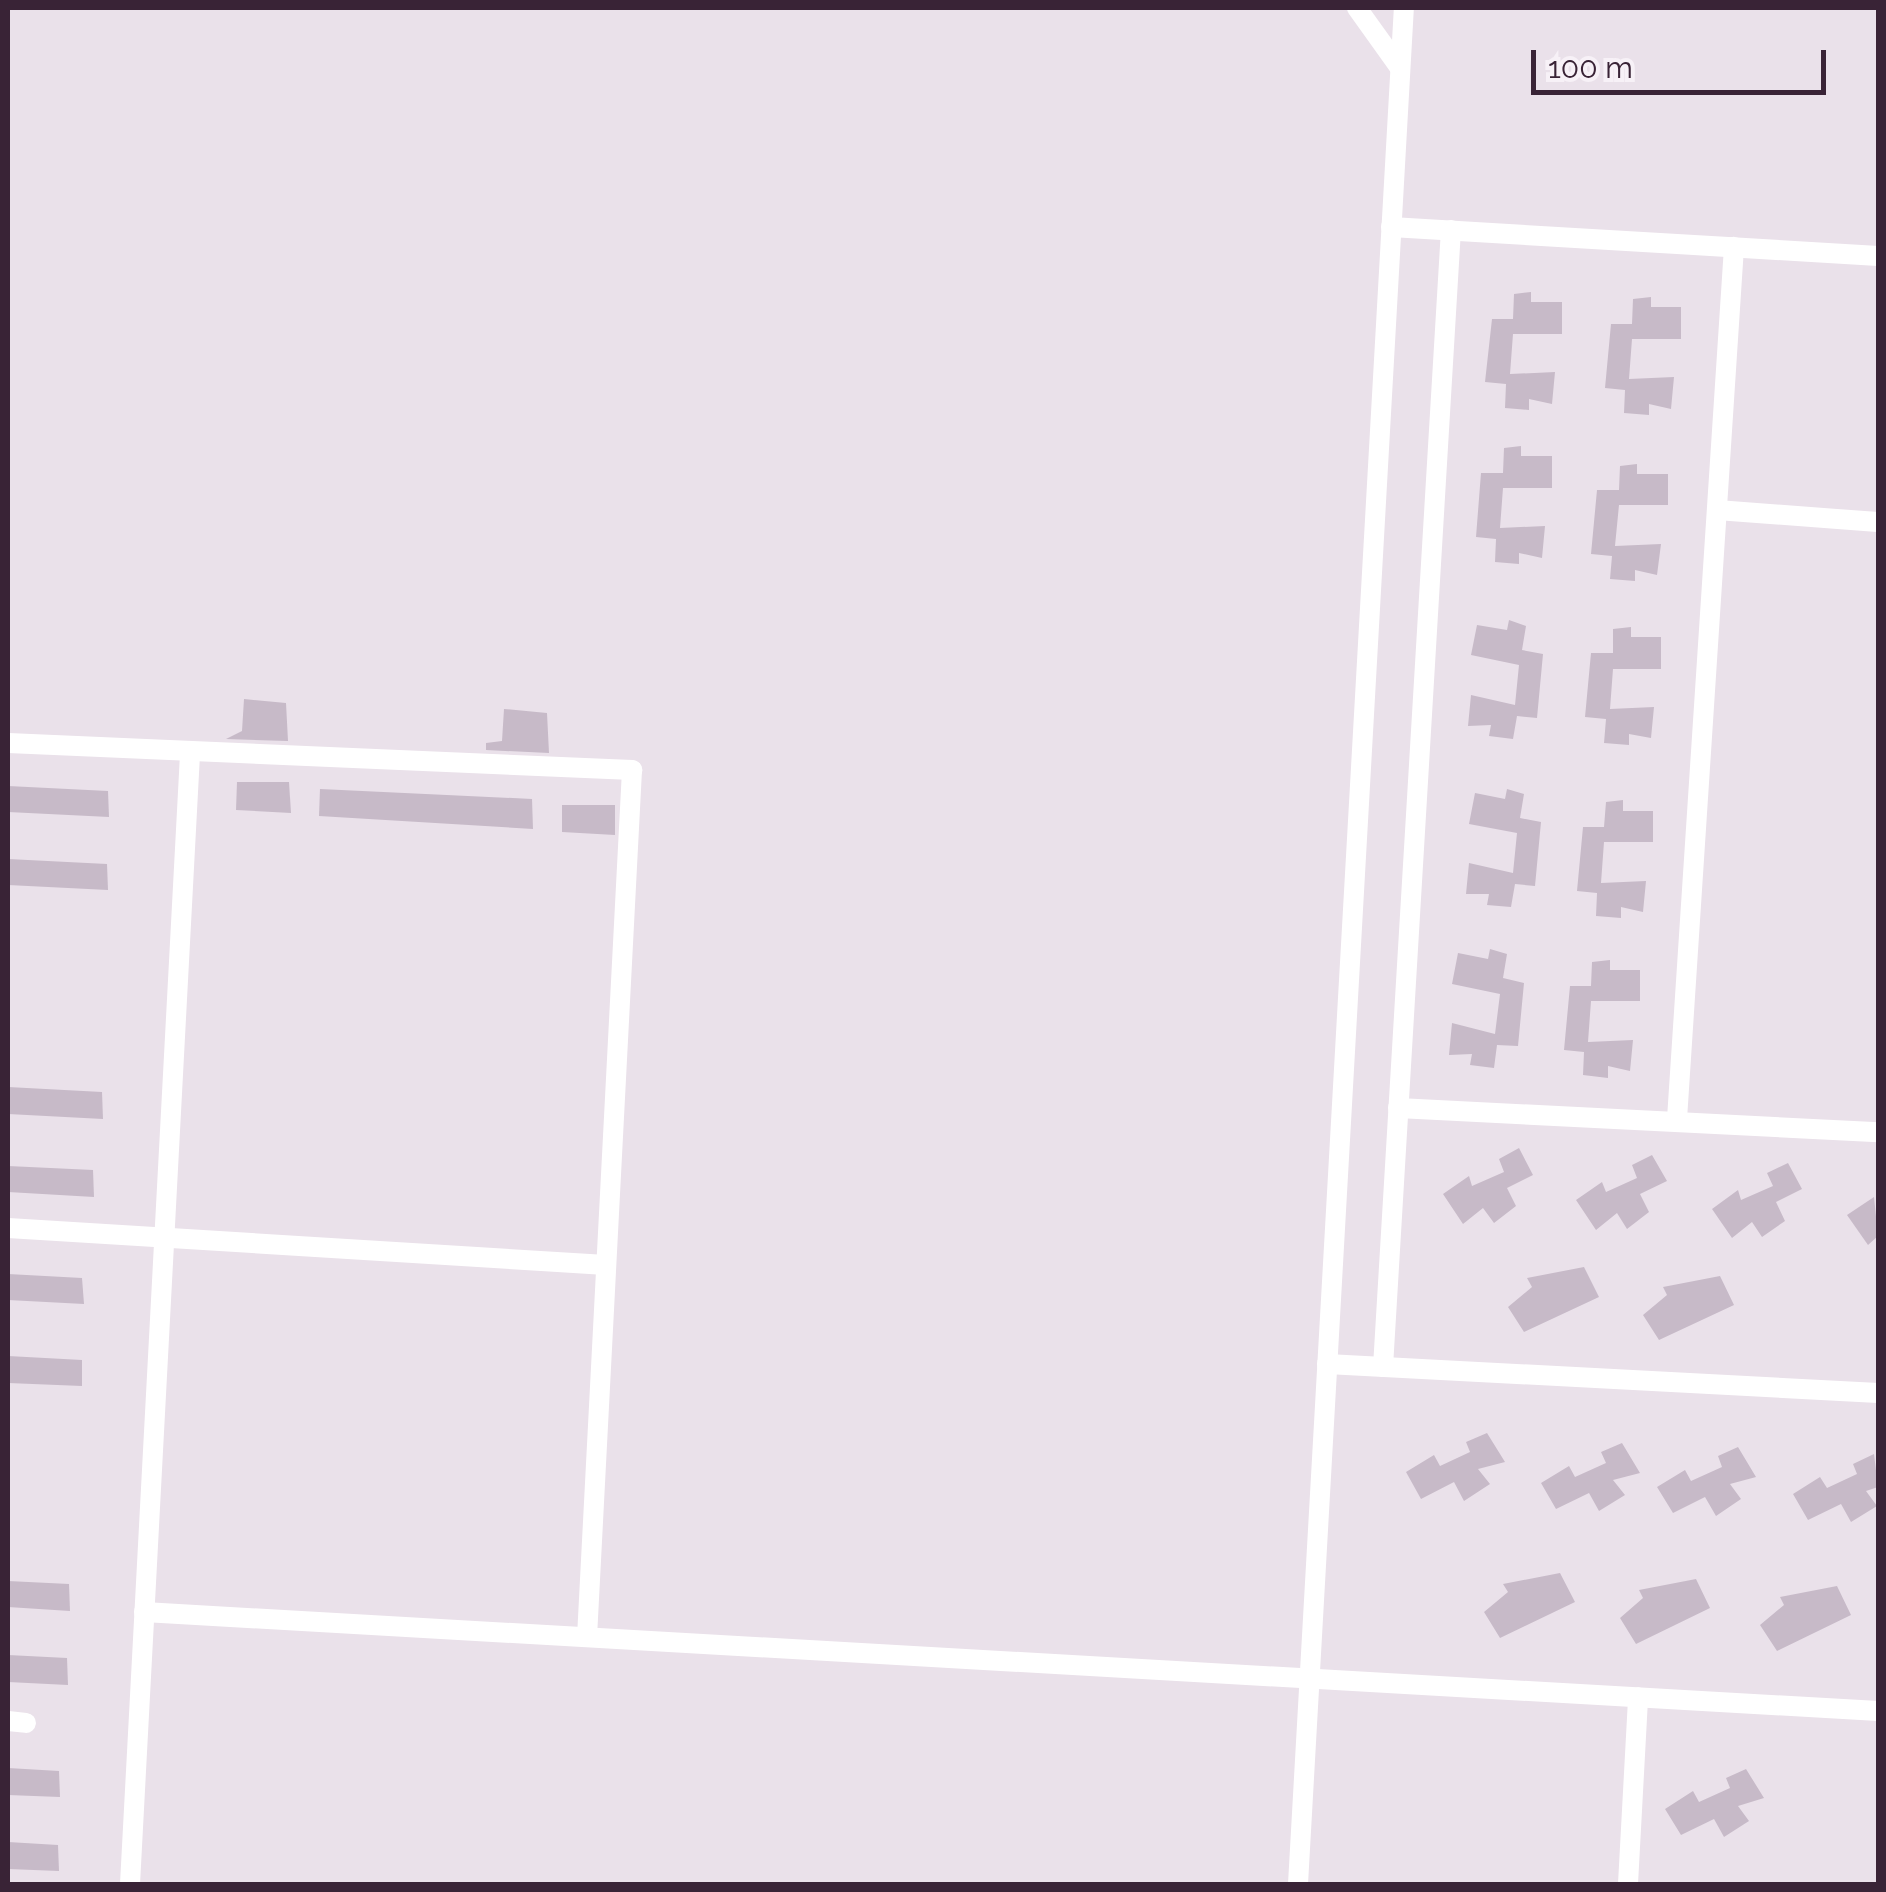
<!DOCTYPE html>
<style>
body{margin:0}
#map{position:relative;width:1886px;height:1892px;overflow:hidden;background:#eae1ea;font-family:Raleway,sans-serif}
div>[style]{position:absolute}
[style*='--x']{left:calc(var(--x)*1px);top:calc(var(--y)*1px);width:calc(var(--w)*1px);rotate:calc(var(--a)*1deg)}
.building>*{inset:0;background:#c7bac8}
.minor>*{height:20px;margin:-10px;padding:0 10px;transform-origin:10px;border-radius:10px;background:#fff}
span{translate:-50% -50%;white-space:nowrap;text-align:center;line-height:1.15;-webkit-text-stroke:8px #f7f1f7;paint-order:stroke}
.frame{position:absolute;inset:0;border:10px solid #392336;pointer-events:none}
.scale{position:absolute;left:1531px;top:50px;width:295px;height:45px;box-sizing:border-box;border:5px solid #392336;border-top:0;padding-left:12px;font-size:30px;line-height:35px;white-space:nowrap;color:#392336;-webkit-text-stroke:8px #f7f1f7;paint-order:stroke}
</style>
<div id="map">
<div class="building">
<div style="clip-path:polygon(1531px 292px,1531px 302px,1562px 302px,1562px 334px,1513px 334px,1510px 374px,1555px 372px,1552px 404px,1529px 399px,1529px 410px,1505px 408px,1506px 384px,1485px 382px,1492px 319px,1513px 319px,1514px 294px)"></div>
<div style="clip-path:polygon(1651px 297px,1651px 307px,1681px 307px,1681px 339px,1632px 339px,1629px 379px,1674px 377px,1671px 409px,1649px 404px,1649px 415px,1624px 413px,1625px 390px,1605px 388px,1611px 324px,1632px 324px,1633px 299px)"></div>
<div style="clip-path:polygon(1521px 446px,1521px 456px,1552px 456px,1552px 488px,1503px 488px,1500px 528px,1545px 526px,1542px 558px,1519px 553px,1519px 564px,1495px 562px,1496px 539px,1476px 537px,1481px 473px,1503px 473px,1504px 448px)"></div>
<div style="clip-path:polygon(1637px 464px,1637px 474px,1668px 474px,1668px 505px,1619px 505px,1615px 546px,1661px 544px,1657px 575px,1635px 570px,1635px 581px,1610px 579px,1612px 556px,1591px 554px,1597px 490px,1619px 490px,1620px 466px)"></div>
<div style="clip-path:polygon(1509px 620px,1526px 626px,1522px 650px,1543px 654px,1537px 718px,1517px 716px,1513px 739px,1489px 736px,1491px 725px,1468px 726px,1471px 695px,1515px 705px,1519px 665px,1471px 655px,1477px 625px,1507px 630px)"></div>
<div style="clip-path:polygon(1631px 627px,1631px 637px,1661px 637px,1661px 669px,1613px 669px,1610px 709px,1654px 707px,1651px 738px,1629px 734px,1629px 745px,1604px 743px,1606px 719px,1585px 717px,1591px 653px,1613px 653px,1613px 629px)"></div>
<div style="clip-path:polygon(244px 699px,286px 703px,288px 741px,226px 739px,242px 731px)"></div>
<div style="clip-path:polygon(504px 709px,547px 713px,549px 753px,486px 750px,486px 743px,502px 741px)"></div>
<div style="clip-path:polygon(237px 782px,289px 782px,291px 813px,236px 810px)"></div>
<div style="clip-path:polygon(8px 786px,108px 791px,109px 817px,8px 812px)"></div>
<div style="clip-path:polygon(320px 789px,532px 799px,533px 829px,319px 816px)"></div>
<div style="clip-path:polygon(1507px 789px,1524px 794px,1520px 818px,1541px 822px,1535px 886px,1515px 884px,1511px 907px,1487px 905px,1489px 894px,1466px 894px,1469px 863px,1513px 873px,1517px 833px,1469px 824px,1475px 793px,1505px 799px)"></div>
<div style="clip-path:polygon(1623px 800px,1623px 811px,1653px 811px,1653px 842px,1604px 842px,1601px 883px,1646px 881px,1643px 912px,1621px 907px,1621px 918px,1596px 916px,1597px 893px,1577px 891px,1583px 827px,1604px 827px,1606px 802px)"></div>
<div style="clip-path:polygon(562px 805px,615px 805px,615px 835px,562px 832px)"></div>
<div style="clip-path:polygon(8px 859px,107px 864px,108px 890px,8px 885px)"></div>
<div style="clip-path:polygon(1490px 949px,1507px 954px,1503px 978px,1524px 983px,1518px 1046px,1497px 1045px,1494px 1068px,1470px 1065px,1472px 1054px,1449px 1055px,1452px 1023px,1495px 1034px,1500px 994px,1452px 984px,1458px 953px,1488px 959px)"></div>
<div style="clip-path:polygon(1610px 960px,1610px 970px,1640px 970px,1640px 1001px,1591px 1001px,1588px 1042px,1633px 1040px,1630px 1071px,1608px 1066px,1608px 1078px,1583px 1075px,1584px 1052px,1564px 1050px,1570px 986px,1591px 986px,1592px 962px)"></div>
<div style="clip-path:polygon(8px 1087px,102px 1092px,103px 1119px,8px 1114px)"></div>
<div style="clip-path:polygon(1519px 1148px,1533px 1175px,1507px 1188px,1516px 1206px,1494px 1223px,1483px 1208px,1463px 1224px,1443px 1194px,1469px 1176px,1472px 1186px,1504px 1172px,1499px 1159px)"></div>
<div style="clip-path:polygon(1652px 1155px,1667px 1181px,1640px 1194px,1649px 1212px,1627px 1229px,1617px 1213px,1596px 1230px,1576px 1200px,1602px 1182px,1606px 1192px,1637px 1178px,1632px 1165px)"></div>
<div style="clip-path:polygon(1788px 1163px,1802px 1189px,1776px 1202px,1785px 1221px,1762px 1237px,1752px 1222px,1732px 1238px,1712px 1209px,1738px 1190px,1741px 1200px,1773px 1186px,1767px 1173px)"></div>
<div style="clip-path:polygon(8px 1166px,93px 1170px,94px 1197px,8px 1192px)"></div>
<div style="clip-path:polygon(1874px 1197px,1878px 1236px,1868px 1245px,1847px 1215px)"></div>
<div style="clip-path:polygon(1584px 1267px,1599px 1297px,1524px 1332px,1508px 1307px,1532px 1287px,1527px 1278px)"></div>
<div style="clip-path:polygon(8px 1274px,82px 1278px,84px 1304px,8px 1300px)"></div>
<div style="clip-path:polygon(1720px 1276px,1734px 1305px,1659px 1340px,1643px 1315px,1667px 1295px,1663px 1287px)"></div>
<div style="clip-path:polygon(8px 1356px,82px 1360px,82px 1386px,8px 1383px)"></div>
<div style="clip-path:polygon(1487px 1433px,1505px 1462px,1478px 1469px,1490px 1484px,1464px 1501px,1454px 1482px,1421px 1499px,1406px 1472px,1434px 1455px,1440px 1466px,1470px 1452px,1466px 1442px)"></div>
<div style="clip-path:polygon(1622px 1443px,1640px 1473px,1613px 1480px,1625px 1495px,1599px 1511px,1589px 1493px,1556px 1509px,1541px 1483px,1569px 1466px,1575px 1477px,1606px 1463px,1601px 1452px)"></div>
<div style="clip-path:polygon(1738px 1447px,1756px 1477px,1730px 1484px,1741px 1499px,1716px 1516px,1705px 1497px,1673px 1513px,1657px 1487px,1685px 1470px,1691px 1481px,1722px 1467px,1718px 1456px)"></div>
<div style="clip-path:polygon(1874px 1454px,1878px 1487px,1866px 1491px,1877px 1506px,1851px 1522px,1841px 1504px,1808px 1520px,1793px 1494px,1820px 1477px,1827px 1488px,1857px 1474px,1853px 1464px)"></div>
<div style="clip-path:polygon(1560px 1573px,1575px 1602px,1500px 1638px,1484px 1612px,1508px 1592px,1503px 1584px)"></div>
<div style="clip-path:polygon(1696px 1579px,1710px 1608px,1636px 1644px,1620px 1618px,1643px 1598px,1639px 1590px)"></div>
<div style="clip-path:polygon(8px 1581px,69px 1584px,70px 1611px,8px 1607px)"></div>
<div style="clip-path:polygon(1837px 1586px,1851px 1615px,1777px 1651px,1760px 1625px,1784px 1605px,1780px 1597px)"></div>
<div style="clip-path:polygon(8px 1655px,67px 1658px,68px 1685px,8px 1682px)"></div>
<div style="clip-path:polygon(8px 1768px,59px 1771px,60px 1797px,8px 1795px)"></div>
<div style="clip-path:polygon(1746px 1769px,1764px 1798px,1738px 1806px,1749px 1821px,1724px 1837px,1714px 1819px,1681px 1835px,1665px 1809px,1693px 1791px,1699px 1802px,1730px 1788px,1726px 1778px)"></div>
<div style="clip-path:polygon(8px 1842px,58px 1845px,59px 1871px,8px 1869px)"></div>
</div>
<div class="minor">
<div style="--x:1357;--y:8;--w:74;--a:54.4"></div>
<div style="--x:1391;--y:227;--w:488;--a:3.4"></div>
<div style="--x:1717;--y:510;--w:161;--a:4.3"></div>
<div style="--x:8;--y:743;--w:625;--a:2.48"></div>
<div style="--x:632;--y:770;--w:868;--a:92.97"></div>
<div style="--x:1398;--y:1108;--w:481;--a:2.9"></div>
<div style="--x:1677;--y:1119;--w:874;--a:-86.26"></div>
<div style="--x:8;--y:1228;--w:599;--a:3.54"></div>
<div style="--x:1327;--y:1364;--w:552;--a:3.01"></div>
<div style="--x:1383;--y:1367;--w:1139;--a:-86.58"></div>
<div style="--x:144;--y:1612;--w:1737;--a:3.27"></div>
<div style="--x:8;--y:1721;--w:18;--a:6"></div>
<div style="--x:130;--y:1884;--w:1130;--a:-86.96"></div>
<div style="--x:1298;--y:1884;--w:1879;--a:-86.77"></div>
<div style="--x:1628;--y:1884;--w:187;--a:-86.9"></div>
</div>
<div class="frame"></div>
<div class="scale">100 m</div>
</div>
